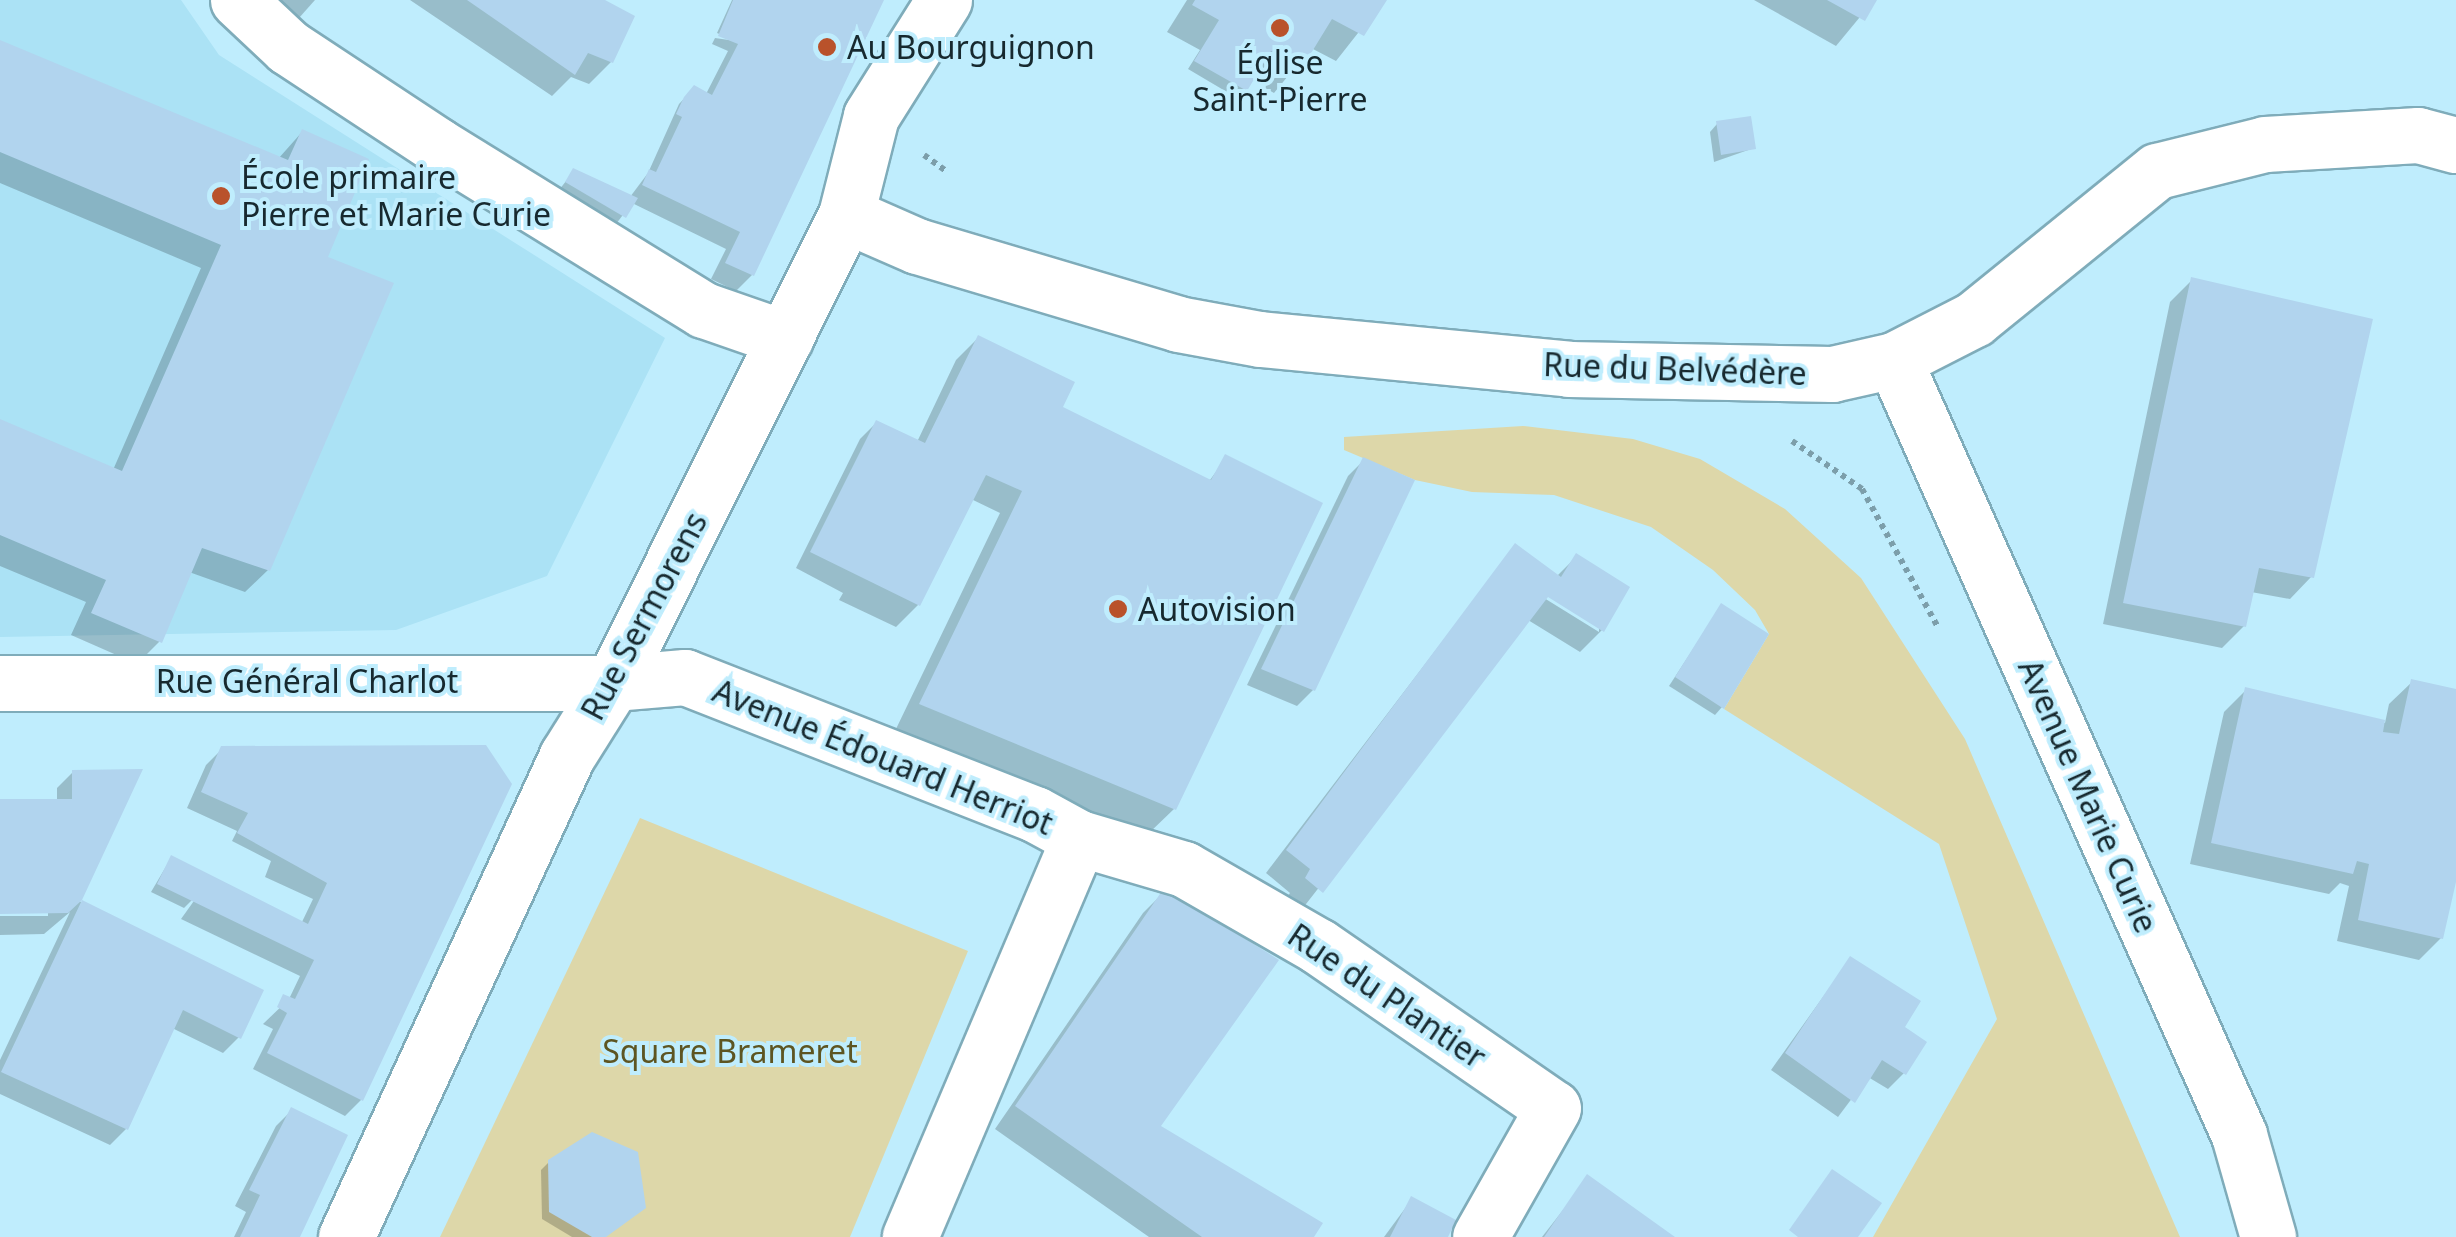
<!DOCTYPE html>
<meta charset="utf-8">
<style>
body{margin:0}
#map{position:relative;width:2456px;height:1237px;overflow:hidden;background:#bfedfd;font-family:"Noto Sans",sans-serif}
div>[style]{position:absolute}
[style*='--x']{left:calc(var(--x)*1px);top:calc(var(--y)*1px);width:calc(var(--w)*1px);rotate:calc(var(--a)*1deg)}
.built>*{inset:0;background:#abe2f5}
.green>*{inset:0;background:#ddd7a9}
.shadow>*{inset:0;background:#0003}
.building>*{inset:0;background:#b1d4ee}
.path>*{height:6px;margin-top:-3px;transform-origin:0;background:repeating-linear-gradient(90deg,#7c9eaa 0 5px,transparent 0 10px)}
.roads{filter:drop-shadow(2px 0 #7facba) drop-shadow(-2px 0 #7facba) drop-shadow(0 2px #7facba) drop-shadow(0 -2px #7facba)}
.street>*{height:55px;margin:-27.5px;padding:0 27.5px;transform-origin:27.5px;border-radius:27.5px;background:#fff}
.dots>*{width:28px;height:28px;translate:-50% -50%;box-sizing:border-box;border:5px solid #bfedfd;border-radius:50%}
span{translate:-50% -50%;white-space:nowrap;text-align:center;line-height:1.15;-webkit-text-stroke:8px #bfedfd;paint-order:stroke}
.poi-label{font-size:32px;color:#17292f}
.left{translate:0 -50%;text-align:left}
.street-label{font-size:32px;color:#17292f}
.park-label{font-size:32px;color:#5d5522}
</style>
<div id="map">
<div class="built">
<div style="clip-path:polygon(0 0,181px 0,219px 55px,665px 338px,547px 576px,396px 630px,0 637px)"></div>
</div>
<div class="green">
<div style="clip-path:polygon(1523px 426px,1633px 439px,1700px 459px,1785px 509px,1861px 578px,1965px 739px,2180px 1237px,1873px 1237px,1997px 1019px,1939px 844px,1724px 709px,1769px 634px,1755px 610px,1713px 570px,1651px 527px,1554px 495px,1472px 492px,1415px 480px,1344px 450px,1344px 437px)"></div>
<div style="clip-path:polygon(640px 818px,968px 951px,850px 1237px,440px 1237px)"></div>
</div>
<div class="shadow">
<div style="clip-path:polygon(249px 0,315px 0,283px 36px)"></div>
<div style="clip-path:polygon(410px 0,600px 0,611px 62px,589px 84px,571px 77px,552px 96px)"></div>
<div style="clip-path:polygon(732px 0,882px 0,752px 275px,736px 291px,711px 279px,726px 249px,632px 203px,616px 224px,559px 190px,574px 171px,630px 197px,648px 173px,679px 104px,694px 88px,706px 94px,728px 51px,712px 44px,715px 38px,736px 41px,717px 33px)"></div>
<div style="clip-path:polygon(1187px 0,1384px 0,1336px 61px,1311px 48px,1274px 93px,1251px 80px,1237px 98px,1188px 69px,1200px 50px,1167px 32px)"></div>
<div style="clip-path:polygon(1754px 0,1874px 0,1836px 46px)"></div>
<div style="clip-path:polygon(0 42px,278px 159px,302px 132px,325px 258px,268px 570px,245px 592px,189px 572px,159px 642px,137px 664px,71px 635px,86px 602px,0 566px,0 422px,113px 470px,201px 268px,0 183px)"></div>
<div style="clip-path:polygon(1717px 124px,1754px 148px,1714px 162px,1710px 132px)"></div>
<div style="clip-path:polygon(2192px 280px,2312px 576px,2290px 599px,2251px 592px,2244px 626px,2222px 648px,2103px 624px,2170px 302px)"></div>
<div style="clip-path:polygon(978px 338px,1054px 419px,1210px 480px,1226px 458px,1174px 809px,1147px 835px,895px 731px,1000px 513px,971px 499px,918px 605px,896px 627px,839px 600px,843px 593px,796px 568px,860px 439px,876px 423px,917px 442px,956px 360px)"></div>
<div style="clip-path:polygon(1364px 460px,1313px 690px,1297px 706px,1247px 685px,1348px 476px)"></div>
<div style="clip-path:polygon(evenodd,1515px 546px,1556px 577px,1576px 557px,1602px 630px,1580px 652px,1528px 620px,1299px 913px,1284px 901px,1290px 893px,1266px 873px,1515px 546px,1539px 588px,1599px 626px,1599px 632px,1536px 593px,1539px 588px)"></div>
<div style="clip-path:polygon(1721px 606px,1722px 707px,1715px 715px,1669px 686px)"></div>
<div style="clip-path:polygon(2412px 682px,2456px 692px,2456px 871px,2441px 938px,2419px 960px,2337px 941px,2349px 886px,2340px 883px,2329px 894px,2190px 864px,2224px 712px,2246px 690px,2385px 723px,2389px 704px)"></div>
<div style="clip-path:polygon(484px 747px,361px 1100px,345px 1116px,253px 1069px,273px 1029px,263px 1024px,289px 999px,300px 976px,181px 919px,201px 891px,184px 908px,151px 892px,171px 858px,301px 924px,313px 899px,265px 877px,271px 861px,232px 841px,237px 831px,187px 808px,206px 765px,222px 749px)"></div>
<div style="clip-path:polygon(73px 772px,79px 901px,261px 991px,239px 1037px,223px 1053px,172px 1028px,126px 1129px,110px 1145px,0 1094px,0 1060px,70px 912px,44px 934px,0 935px,0 916px,48px 916px,48px 911px,0 911px,0 802px,57px 802px,57px 788px)"></div>
<div style="clip-path:polygon(1165px 891px,1157px 1126px,1311px 1237px,1149px 1237px,995px 1129px,1143px 913px)"></div>
<div style="clip-path:polygon(1850px 959px,1901px 1027px,1904px 1073px,1888px 1089px,1868px 1077px,1838px 1117px,1771px 1070px)"></div>
<div style="clip-path:polygon(292px 1110px,297px 1237px,234px 1237px,246px 1212px,235px 1206px,276px 1126px)"></div>
<div style="clip-path:polygon(549px 1162px,605px 1237px,572px 1237px,542px 1219px,541px 1170px)"></div>
<div style="clip-path:polygon(1588px 1178px,1668px 1237px,1542px 1237px)"></div>
<div style="clip-path:polygon(1412px 1199px,1445px 1237px,1384px 1237px)"></div>
</div>
<div class="building">
<div style="clip-path:polygon(467px 0,605px 0,635px 16px,613px 63px,588px 53px,575px 75px)"></div>
<div style="clip-path:polygon(733px 0,884px 0,754px 276px,725px 263px,740px 232px,642px 185px,649px 169px,656px 172px,682px 117px,676px 114px,684px 97px,694px 85px,712px 95px,738px 44px,718px 36px)"></div>
<div style="clip-path:polygon(1195px 0,1387px 0,1364px 36px,1332px 19px,1302px 68px,1271px 51px,1247px 91px,1194px 61px,1219px 20px,1192px 5px)"></div>
<div style="clip-path:polygon(1827px 0,1877px 0,1865px 21px)"></div>
<div style="clip-path:polygon(0 40px,288px 160px,302px 129px,369px 159px,328px 257px,394px 283px,270px 571px,202px 548px,162px 643px,91px 613px,106px 580px,0 535px,0 419px,122px 471px,221px 245px,0 152px)"></div>
<div style="clip-path:polygon(1751px 116px,1756px 149px,1721px 155px,1716px 121px)"></div>
<div style="clip-path:polygon(573px 168px,638px 198px,626px 218px,565px 182px)"></div>
<div style="clip-path:polygon(2191px 277px,2373px 319px,2314px 578px,2259px 568px,2246px 627px,2123px 603px)"></div>
<div style="clip-path:polygon(978px 335px,1075px 382px,1063px 407px,1211px 480px,1225px 454px,1323px 503px,1176px 810px,919px 704px,1022px 491px,986px 475px,920px 606px,810px 552px,876px 420px,925px 443px)"></div>
<div style="clip-path:polygon(1363px 457px,1415px 480px,1315px 691px,1261px 669px)"></div>
<div style="clip-path:polygon(1515px 543px,1561px 577px,1576px 553px,1630px 587px,1604px 632px,1548px 597px,1323px 893px,1305px 878px,1310px 869px,1286px 850px)"></div>
<div style="clip-path:polygon(1721px 603px,1769px 634px,1724px 709px,1675px 677px)"></div>
<div style="clip-path:polygon(2411px 679px,2456px 689px,2456px 882px,2443px 939px,2358px 920px,2369px 864px,2357px 861px,2353px 874px,2211px 843px,2245px 687px,2385px 720px,2383px 732px,2399px 734px)"></div>
<div style="clip-path:polygon(486px 745px,512px 784px,363px 1101px,267px 1053px,287px 1013px,277px 1007px,283px 994px,295px 999px,314px 960px,157px 884px,171px 855px,308px 924px,327px 883px,237px 833px,248px 813px,201px 792px,221px 746px)"></div>
<div style="clip-path:polygon(143px 769px,82px 900px,264px 990px,241px 1039px,183px 1010px,128px 1130px,1px 1072px,82px 900px,68px 913px,0 914px,0 799px,72px 799px,72px 770px)"></div>
<div style="clip-path:polygon(1164px 888px,1279px 960px,1161px 1126px,1323px 1223px,1314px 1237px,1202px 1237px,1015px 1106px)"></div>
<div style="clip-path:polygon(1850px 956px,1921px 1001px,1905px 1027px,1927px 1042px,1906px 1075px,1882px 1060px,1855px 1103px,1785px 1053px)"></div>
<div style="clip-path:polygon(291px 1107px,348px 1135px,300px 1237px,240px 1237px,260px 1195px,249px 1190px)"></div>
<div style="clip-path:polygon(592px 1132px,638px 1152px,646px 1208px,606px 1237px,592px 1237px,549px 1212px,548px 1160px)"></div>
<div style="clip-path:polygon(1832px 1169px,1882px 1203px,1858px 1237px,1798px 1237px,1789px 1230px)"></div>
<div style="clip-path:polygon(1587px 1174px,1675px 1237px,1544px 1237px)"></div>
<div style="clip-path:polygon(1411px 1196px,1456px 1220px,1448px 1237px,1390px 1237px)"></div>
</div>
<div class="path">
<div style="--x:924;--y:155;--w:29;--a:36"></div>
<div style="--x:1792;--y:441;--w:85;--a:34.4"></div>
<div style="--x:1862;--y:489;--w:158;--a:61.2"></div>
</div>
<div class="roads">
<div class="street">
<div style="--x:238;--y:0;--w:69;--a:43.2"></div>
<div style="--x:288;--y:47;--w:180;--a:33.4"></div>
<div style="--x:438;--y:146;--w:312;--a:31.7"></div>
<div style="--x:704;--y:310;--w:86;--a:19.1"></div>
<div style="--x:846;--y:215;--w:77;--a:23.6"></div>
<div style="--x:917;--y:246;--w:272;--a:16.6"></div>
<div style="--x:1178;--y:324;--w:83;--a:10.4"></div>
<div style="--x:1260;--y:339;--w:310;--a:5.5"></div>
<div style="--x:1569;--y:369;--w:263;--a:1.1"></div>
<div style="--x:1832;--y:374;--w:64;--a:-12.7"></div>
<div style="--x:1894;--y:360;--w:90;--a:-27.1"></div>
<div style="--x:1974;--y:319;--w:235;--a:-39"></div>
<div style="--x:2157;--y:171;--w:111;--a:-14"></div>
<div style="--x:2265;--y:144;--w:153;--a:-3.4"></div>
<div style="--x:2418;--y:135;--w:39;--a:15"></div>
<div style="--x:1894;--y:360;--w:848;--a:66"></div>
<div style="--x:2239;--y:1135;--w:106;--a:74.1"></div>
<div style="--x:0;--y:683;--w:613;--a:0"></div>
<div style="--x:613;--y:683;--w:72;--a:-4.8"></div>
<div style="--x:685;--y:677;--w:376;--a:21.4"></div>
<div style="--x:1035;--y:814;--w:50;--a:28.6"></div>
<div style="--x:1079;--y:838;--w:433;--a:113"></div>
<div style="--x:1079;--y:838;--w:109;--a:16.4"></div>
<div style="--x:1184;--y:869;--w:155;--a:29.9"></div>
<div style="--x:1318;--y:946;--w:285;--a:34.6"></div>
<div style="--x:1553;--y:1108;--w:148;--a:119.5"></div>
<div style="--x:346;--y:1237;--w:529;--a:-65.32"></div>
<div style="--x:567;--y:756;--w:86;--a:-57.8"></div>
<div style="--x:613;--y:683;--w:523;--a:-63.53"></div>
<div style="--x:846;--y:215;--w:102;--a:-75.8"></div>
<div style="--x:871;--y:116;--w:137;--a:-57.8"></div>
</div>
</div>
<div class="dots">
<div style="left:1280px;top:28px;background:#b9522b"></div>
<div style="left:827px;top:47px;background:#b9522b"></div>
<div style="left:221px;top:196px;background:#b9522b"></div>
<div style="left:1118px;top:609px;background:#b9522b"></div>
</div>
<div class="poi-label">
<span class="left" style="left:847px;top:47px">Au Bourguignon</span>
<span style="left:1280px;top:81px">Église<br>Saint-Pierre</span>
<span class="left" style="left:241px;top:196px">École primaire<br>Pierre et Marie Curie</span>
<span class="left" style="left:1138px;top:609px">Autovision</span>
</div>
<div class="street-label">
<span style="left:1675px;top:369px;rotate:2deg">Rue du Belvédère</span>
<span style="left:644px;top:616px;rotate:-62deg">Rue Sermorens</span>
<span style="left:307px;top:681px">Rue Général Charlot</span>
<span style="left:883px;top:757px;rotate:22deg">Avenue Édouard Herriot</span>
<span style="left:2088px;top:796px;rotate:66deg">Avenue Marie Curie</span>
<span style="left:1387px;top:996px;rotate:34deg">Rue du Plantier</span>
</div>
<div class="park-label">
<span style="left:730px;top:1051px">Square Brameret</span>
</div>
</div>
